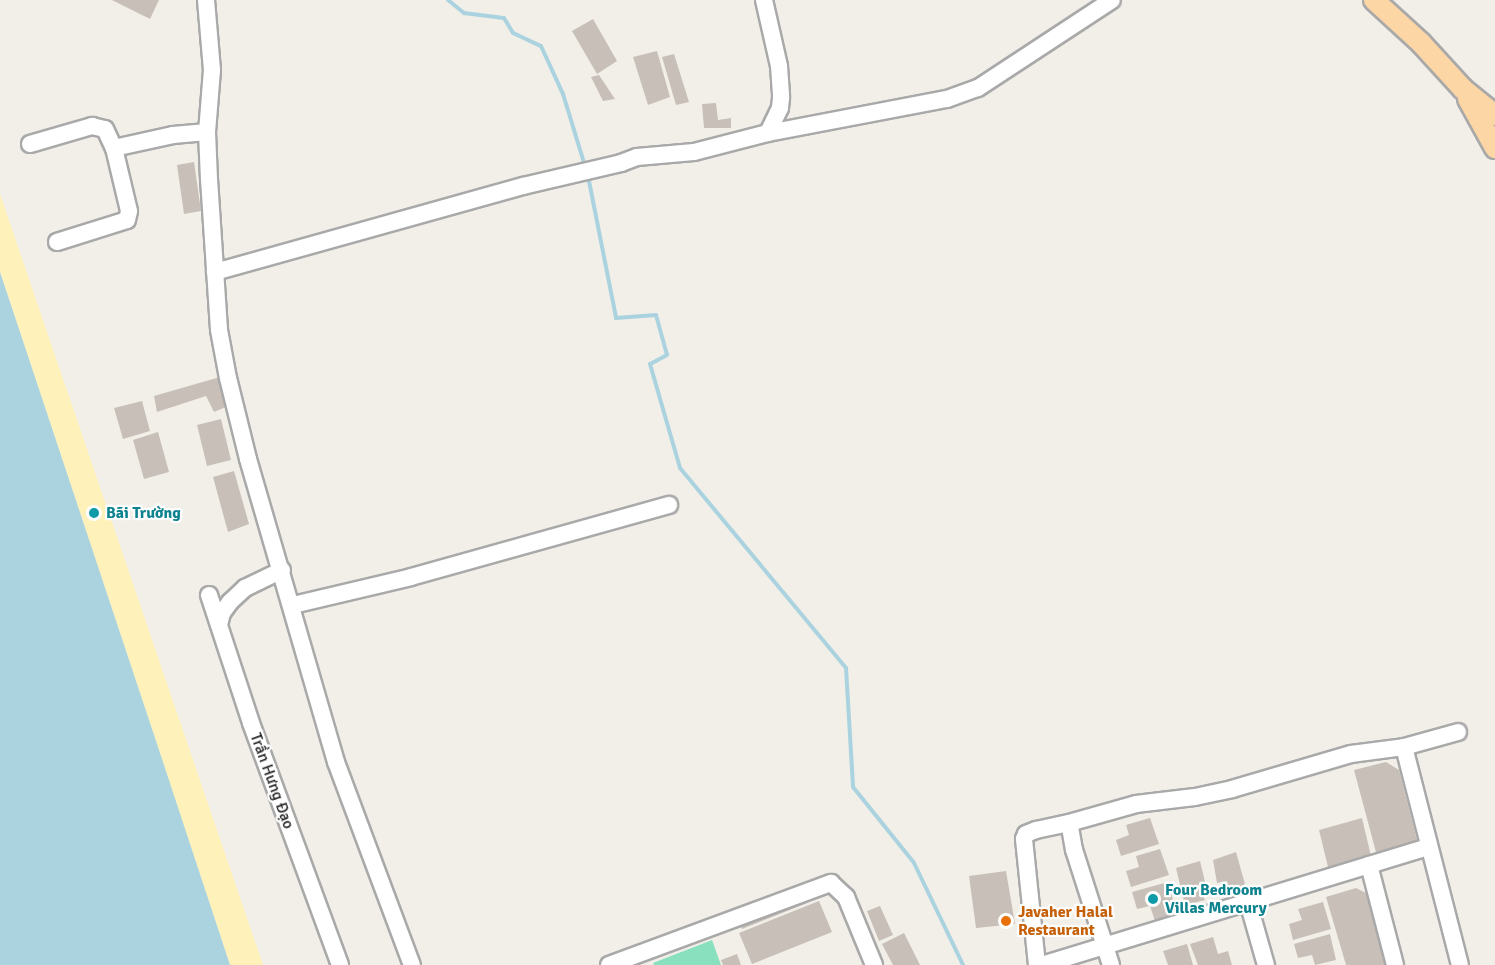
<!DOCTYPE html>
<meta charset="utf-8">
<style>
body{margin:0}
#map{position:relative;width:1495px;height:965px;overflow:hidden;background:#f2efe9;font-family:Signika,sans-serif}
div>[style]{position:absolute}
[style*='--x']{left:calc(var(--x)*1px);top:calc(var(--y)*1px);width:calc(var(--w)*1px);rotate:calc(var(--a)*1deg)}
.sand>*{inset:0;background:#fff1ba}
.pitch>*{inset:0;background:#88e0be}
.water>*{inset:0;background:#aad3df}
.stream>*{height:4px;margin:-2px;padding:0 2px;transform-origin:2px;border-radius:2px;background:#aad3df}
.building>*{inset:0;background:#c7bfb8}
.roads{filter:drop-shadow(2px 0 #a9a9a9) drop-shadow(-2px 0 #a9a9a9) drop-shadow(0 2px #a9a9a9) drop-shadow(0 -2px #a9a9a9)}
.minor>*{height:16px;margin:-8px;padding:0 8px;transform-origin:8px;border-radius:8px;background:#fff}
.major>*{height:20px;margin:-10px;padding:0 10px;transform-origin:10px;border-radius:10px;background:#fcd6a4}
.dots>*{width:16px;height:16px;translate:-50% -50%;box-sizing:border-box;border:3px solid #fff;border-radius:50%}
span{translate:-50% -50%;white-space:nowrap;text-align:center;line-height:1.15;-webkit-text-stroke:4.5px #fff;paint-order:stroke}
.culture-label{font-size:16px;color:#0d838f;font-weight:700}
.left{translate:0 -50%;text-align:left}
.street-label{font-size:16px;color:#222}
.food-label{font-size:16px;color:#c56008;font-weight:700}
</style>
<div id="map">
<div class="sand">
<div style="clip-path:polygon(0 194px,263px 965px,230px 965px,0 272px)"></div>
</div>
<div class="pitch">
<div style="clip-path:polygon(712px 940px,721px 965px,654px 965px,653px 963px)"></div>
</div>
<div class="water">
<div style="clip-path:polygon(0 272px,160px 753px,230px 965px,0 965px)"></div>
</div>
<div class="stream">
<div style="--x:448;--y:0;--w:21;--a:39"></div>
<div style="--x:464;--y:13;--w:40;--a:7.1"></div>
<div style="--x:504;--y:18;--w:17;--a:59"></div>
<div style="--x:513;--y:33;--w:31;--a:25"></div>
<div style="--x:541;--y:46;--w:53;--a:65.4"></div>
<div style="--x:563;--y:94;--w:75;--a:73"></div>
<div style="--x:588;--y:176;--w:145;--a:78.8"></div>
<div style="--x:616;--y:318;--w:40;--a:-4.3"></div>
<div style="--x:656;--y:315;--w:41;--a:74.6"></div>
<div style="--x:667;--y:355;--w:19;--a:152"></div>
<div style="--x:650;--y:364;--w:108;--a:73.9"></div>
<div style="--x:680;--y:468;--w:260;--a:50.3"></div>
<div style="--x:846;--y:668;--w:119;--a:86.6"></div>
<div style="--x:853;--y:787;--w:97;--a:51.2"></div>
<div style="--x:914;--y:863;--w:113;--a:64.3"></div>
</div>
<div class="building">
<div style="clip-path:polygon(112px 0,159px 0,150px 19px)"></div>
<div style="clip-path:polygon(593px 19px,617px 61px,597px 74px,572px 31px)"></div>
<div style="clip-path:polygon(657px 51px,670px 97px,648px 105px,633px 57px)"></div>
<div style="clip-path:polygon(674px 54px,689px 102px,676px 105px,662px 57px)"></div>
<div style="clip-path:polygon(599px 75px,615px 99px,603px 101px,591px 77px)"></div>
<div style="clip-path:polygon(716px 103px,718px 120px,731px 118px,731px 128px,704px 128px,702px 104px)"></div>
<div style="clip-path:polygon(194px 162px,201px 211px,184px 214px,177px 165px)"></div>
<div style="clip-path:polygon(220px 377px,228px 406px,214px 412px,206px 396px,157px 412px,154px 396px)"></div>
<div style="clip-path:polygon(142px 401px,150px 431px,123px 439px,114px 408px)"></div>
<div style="clip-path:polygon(221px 419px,231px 460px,207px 466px,197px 425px)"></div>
<div style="clip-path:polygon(158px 432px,169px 472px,144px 479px,133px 440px)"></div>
<div style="clip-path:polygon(234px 471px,249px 524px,228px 532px,213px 477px)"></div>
<div style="clip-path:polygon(1386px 762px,1399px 770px,1418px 844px,1377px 856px,1354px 770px)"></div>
<div style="clip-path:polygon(1150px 818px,1159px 844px,1121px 856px,1116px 840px,1129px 835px,1126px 825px)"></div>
<div style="clip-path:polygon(1362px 818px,1371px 856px,1329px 871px,1319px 830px)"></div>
<div style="clip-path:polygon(1160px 849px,1169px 875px,1131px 887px,1126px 871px,1139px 867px,1136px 856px)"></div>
<div style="clip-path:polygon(1236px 852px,1245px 884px,1230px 892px,1227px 881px,1217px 883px,1213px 860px)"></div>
<div style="clip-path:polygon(1200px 861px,1206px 886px,1200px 888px,1205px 900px,1185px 905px,1176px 868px)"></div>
<div style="clip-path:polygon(1006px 871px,1015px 924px,976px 928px,969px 876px)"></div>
<div style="clip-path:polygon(1168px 882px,1177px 914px,1155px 921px,1150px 906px,1137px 909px,1132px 892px)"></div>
<div style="clip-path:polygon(1356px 888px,1366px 893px,1387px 965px,1346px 965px,1326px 897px)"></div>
<div style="clip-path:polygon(804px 895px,807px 903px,742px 929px,738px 920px)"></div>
<div style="clip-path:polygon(819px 901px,832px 932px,752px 964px,739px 933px)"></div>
<div style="clip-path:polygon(1323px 902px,1331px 929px,1293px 940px,1289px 924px,1302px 920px,1298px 909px)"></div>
<div style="clip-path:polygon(880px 906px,893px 935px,879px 941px,867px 911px)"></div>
<div style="clip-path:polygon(904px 933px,920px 965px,893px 965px,882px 944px)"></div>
<div style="clip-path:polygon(1330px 934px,1336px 960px,1315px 965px,1312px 955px,1298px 958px,1294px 944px)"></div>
<div style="clip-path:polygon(1213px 937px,1218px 954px,1228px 951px,1232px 965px,1198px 965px,1190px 944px)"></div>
<div style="clip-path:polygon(1187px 944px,1193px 965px,1168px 965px,1163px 951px)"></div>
<div style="clip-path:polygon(737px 954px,741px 965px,723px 965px,721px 960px)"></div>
</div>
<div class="roads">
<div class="minor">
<div style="--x:206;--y:0;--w:70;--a:85.1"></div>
<div style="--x:212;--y:70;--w:62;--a:94.6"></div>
<div style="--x:207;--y:132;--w:47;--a:87.6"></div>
<div style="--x:209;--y:179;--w:151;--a:86.2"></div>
<div style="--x:219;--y:330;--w:49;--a:79.4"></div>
<div style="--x:228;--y:378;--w:83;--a:76.1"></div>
<div style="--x:248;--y:459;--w:316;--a:73.8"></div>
<div style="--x:336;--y:762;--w:217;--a:69.5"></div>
<div style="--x:764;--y:0;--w:68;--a:77.2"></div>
<div style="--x:779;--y:66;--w:32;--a:86"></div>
<div style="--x:781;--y:98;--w:10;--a:96"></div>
<div style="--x:780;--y:108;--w:28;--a:116"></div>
<div style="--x:30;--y:144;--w:65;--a:-16.2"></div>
<div style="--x:92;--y:126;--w:13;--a:13"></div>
<div style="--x:105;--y:129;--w:21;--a:65"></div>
<div style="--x:114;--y:148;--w:60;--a:-12.4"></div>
<div style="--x:173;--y:135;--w:34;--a:-5"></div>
<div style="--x:57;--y:242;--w:73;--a:-17.4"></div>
<div style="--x:127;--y:220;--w:9;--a:-77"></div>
<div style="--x:129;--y:211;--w:65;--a:-103.4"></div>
<div style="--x:215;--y:272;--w:320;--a:-15.6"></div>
<div style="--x:523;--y:186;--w:101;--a:-13.2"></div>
<div style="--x:621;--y:163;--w:17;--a:-21"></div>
<div style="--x:637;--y:157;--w:57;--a:-5"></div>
<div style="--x:694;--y:152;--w:76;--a:-14.4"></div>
<div style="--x:768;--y:133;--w:182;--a:-10.8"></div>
<div style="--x:947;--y:99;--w:33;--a:-20"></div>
<div style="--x:978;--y:88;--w:160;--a:-33.3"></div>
<div style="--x:209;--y:595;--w:135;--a:71.8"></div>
<div style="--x:251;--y:723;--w:258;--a:69.8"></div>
<div style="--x:293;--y:605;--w:121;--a:-13.3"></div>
<div style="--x:411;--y:577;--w:268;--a:-15.6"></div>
<div style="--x:219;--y:625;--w:12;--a:-76"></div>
<div style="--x:222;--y:613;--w:14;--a:-54"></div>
<div style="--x:230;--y:602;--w:21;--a:-43"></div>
<div style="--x:245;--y:588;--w:41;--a:-25.9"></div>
<div style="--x:1404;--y:747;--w:56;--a:-15.5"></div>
<div style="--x:1369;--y:865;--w:103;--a:75.4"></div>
<div style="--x:1248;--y:902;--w:66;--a:74.1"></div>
<div style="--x:609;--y:965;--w:237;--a:-20.3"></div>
<div style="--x:831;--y:883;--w:21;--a:43"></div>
<div style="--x:846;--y:897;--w:74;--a:67.6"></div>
<div style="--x:1037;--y:965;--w:127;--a:-95.9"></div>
<div style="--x:1024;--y:839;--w:5;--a:-68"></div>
<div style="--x:1026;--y:834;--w:11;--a:-22"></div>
<div style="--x:1036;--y:830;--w:34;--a:-12"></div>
<div style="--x:1042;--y:965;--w:404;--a:-17"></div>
<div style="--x:1111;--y:965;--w:121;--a:-107.8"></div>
<div style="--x:1074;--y:850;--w:27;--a:-100"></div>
<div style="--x:1069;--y:823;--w:70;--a:-15.8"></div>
<div style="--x:1136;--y:804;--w:59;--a:-6.8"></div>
<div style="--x:1195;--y:797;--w:38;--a:-12"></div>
<div style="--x:1232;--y:789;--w:124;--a:-16.4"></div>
<div style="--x:1351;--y:754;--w:53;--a:-7.5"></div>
<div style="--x:1404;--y:747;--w:225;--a:75.6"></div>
</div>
<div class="major">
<div style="--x:1374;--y:0;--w:64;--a:42.5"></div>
<div style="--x:1421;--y:43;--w:62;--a:47.6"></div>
<div style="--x:1463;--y:89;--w:41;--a:39.1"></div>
<div style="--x:1468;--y:99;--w:56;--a:61.1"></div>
</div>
</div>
<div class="dots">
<div style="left:94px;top:513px;background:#0f9aa8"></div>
<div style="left:1153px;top:899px;background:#0f9aa8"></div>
<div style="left:1006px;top:921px;background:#e8710a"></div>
</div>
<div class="culture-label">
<span class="left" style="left:106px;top:513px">Bãi Trường</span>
<span class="left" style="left:1165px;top:899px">Four Bedroom<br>Villas Mercury</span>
</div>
<div class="street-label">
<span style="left:272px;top:781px;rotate:70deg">Trần Hưng Đạo</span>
</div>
<div class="food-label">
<span class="left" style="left:1018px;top:921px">Javaher Halal<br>Restaurant</span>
</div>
</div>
